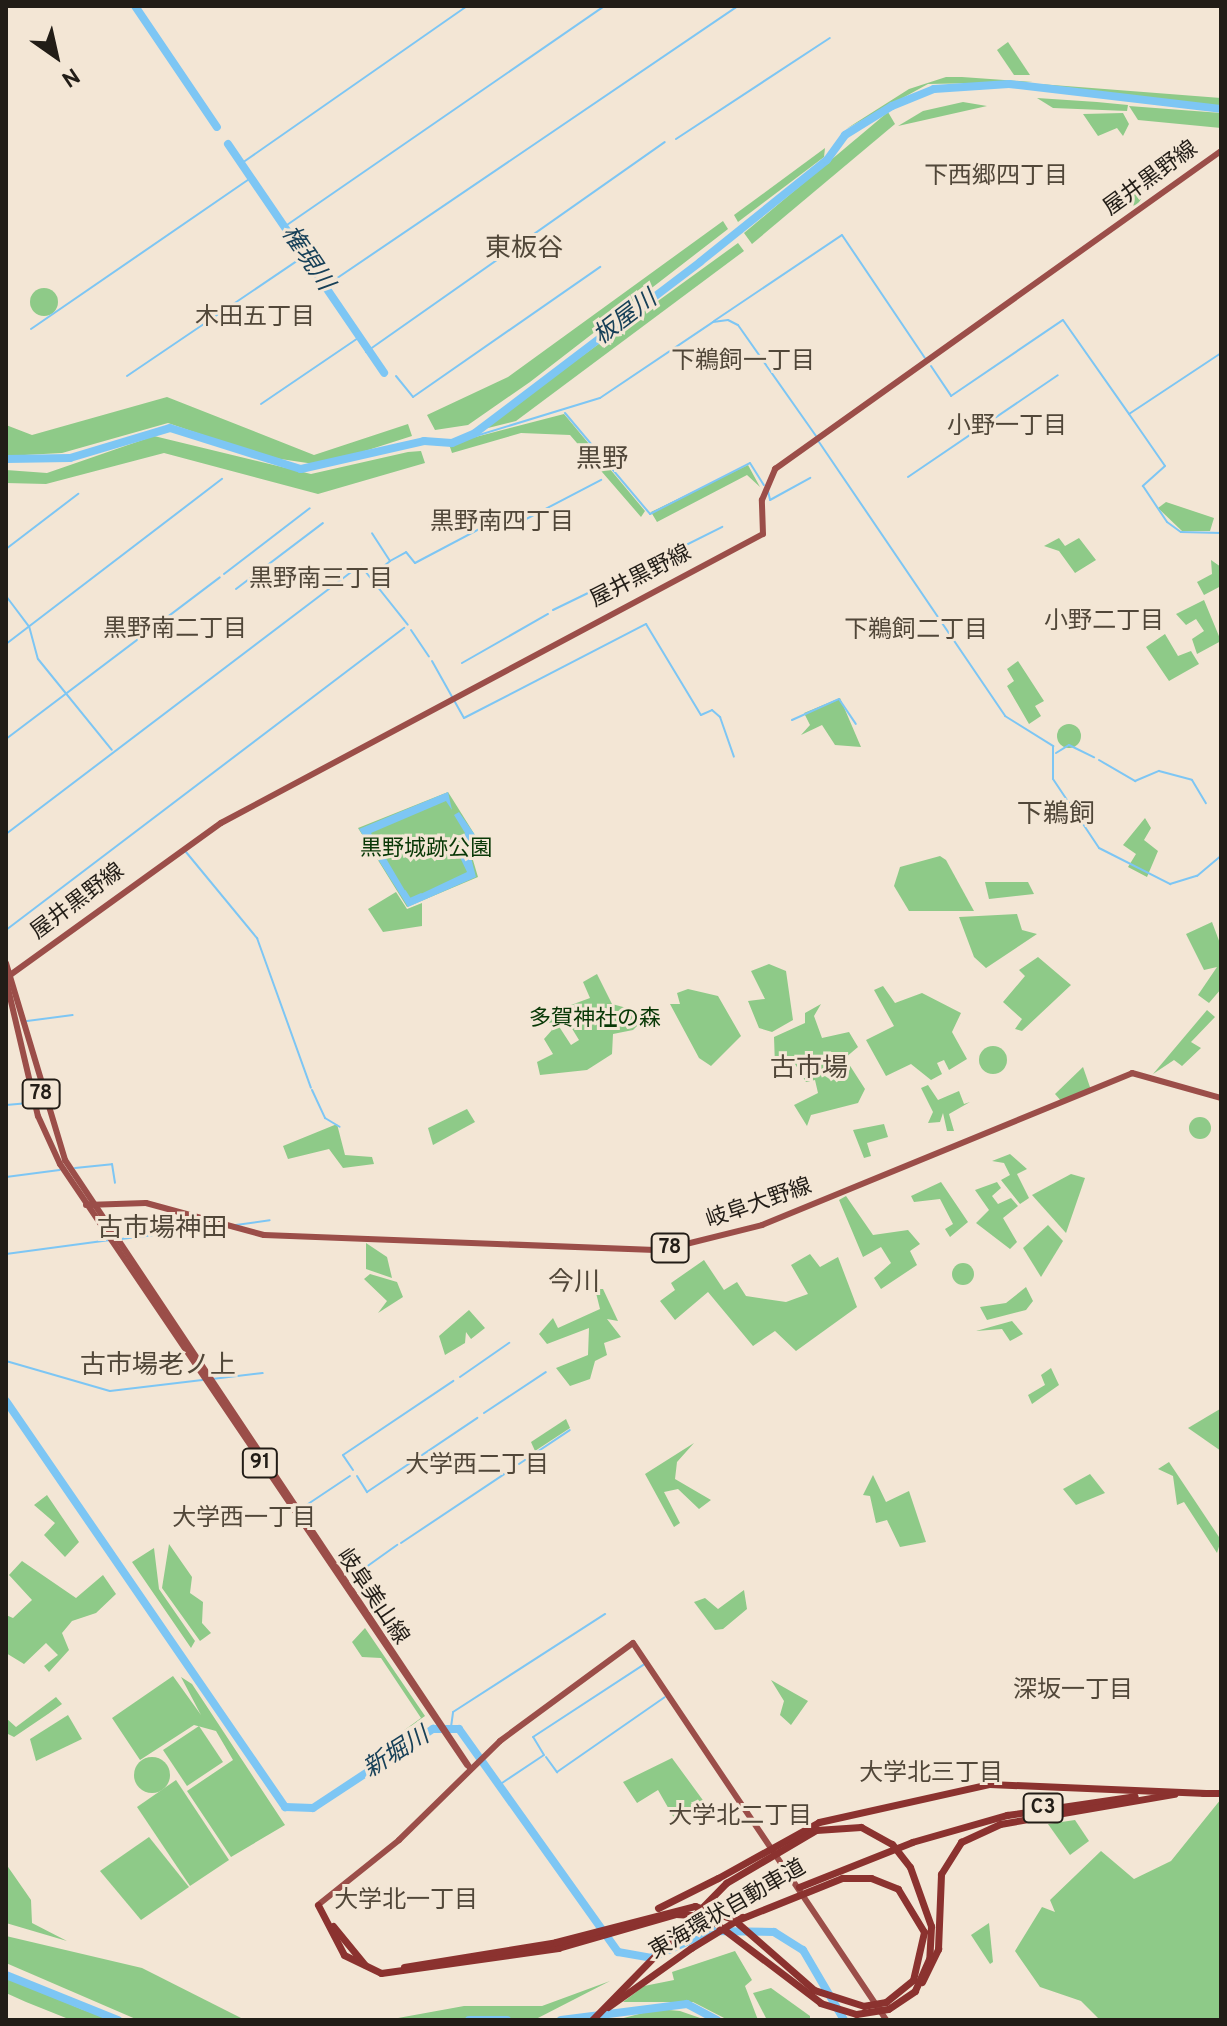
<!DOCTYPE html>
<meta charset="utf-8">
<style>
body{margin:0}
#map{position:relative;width:1227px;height:2026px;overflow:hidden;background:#f3e6d5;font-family:Overpass,"Noto Sans JP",sans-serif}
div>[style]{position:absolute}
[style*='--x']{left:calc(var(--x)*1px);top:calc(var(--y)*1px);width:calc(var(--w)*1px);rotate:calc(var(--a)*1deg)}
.green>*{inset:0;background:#8eca88}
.round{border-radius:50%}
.water>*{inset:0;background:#7dc6f4}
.stream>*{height:2px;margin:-1px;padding:0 1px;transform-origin:1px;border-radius:1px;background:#7dc6f4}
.river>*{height:8px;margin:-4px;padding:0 4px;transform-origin:4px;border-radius:4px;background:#7dc6f4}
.major>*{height:6px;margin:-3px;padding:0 3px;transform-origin:3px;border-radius:3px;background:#9b4e49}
.highway>*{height:7px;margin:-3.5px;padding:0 3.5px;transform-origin:3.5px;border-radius:3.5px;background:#8b322f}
.highway-bridge>*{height:7px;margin:-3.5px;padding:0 3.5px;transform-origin:3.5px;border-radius:3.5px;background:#8b322f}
span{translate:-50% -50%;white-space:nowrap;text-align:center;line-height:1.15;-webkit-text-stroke:6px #f3e6d5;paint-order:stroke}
.shield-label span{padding:2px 6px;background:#f3e6d5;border:2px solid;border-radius:6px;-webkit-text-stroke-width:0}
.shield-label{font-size:20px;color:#221d17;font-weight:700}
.street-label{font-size:22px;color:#221d17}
.park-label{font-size:22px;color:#083806}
.neighbourhood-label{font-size:24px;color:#514739}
.water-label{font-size:24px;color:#174058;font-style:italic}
.quarter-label{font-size:26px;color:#514739}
.frame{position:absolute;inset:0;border:8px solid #221d17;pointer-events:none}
.north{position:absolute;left:16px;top:16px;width:80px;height:80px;-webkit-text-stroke:6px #f3e6d5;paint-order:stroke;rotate:146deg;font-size:22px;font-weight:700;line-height:32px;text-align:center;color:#221d17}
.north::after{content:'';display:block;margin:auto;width:28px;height:36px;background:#221d17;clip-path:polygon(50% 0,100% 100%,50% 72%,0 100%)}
</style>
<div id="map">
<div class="green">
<div style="clip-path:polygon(1008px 42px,1030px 75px,1014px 75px,997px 50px)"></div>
<div style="clip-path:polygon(962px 77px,1033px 82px,928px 84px,846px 129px,909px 89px,946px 77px)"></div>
<div style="clip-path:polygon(1040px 84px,1221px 98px,1221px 109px,1058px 91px)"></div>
<div style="clip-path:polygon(1037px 98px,1097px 102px,1128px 105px,1127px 111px,1053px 108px)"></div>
<div style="clip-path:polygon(963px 102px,987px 106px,898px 126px,923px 111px)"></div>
<div style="clip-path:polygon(1129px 106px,1221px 113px,1221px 128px,1138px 120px)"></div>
<div style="clip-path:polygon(888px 112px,895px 124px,752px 244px,744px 233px)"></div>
<div style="clip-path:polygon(1123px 113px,1129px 124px,1123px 136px,1117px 128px,1098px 136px,1083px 114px)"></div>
<div style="clip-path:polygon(825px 148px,824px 157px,738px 222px,734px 215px)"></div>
<div class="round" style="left:1118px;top:182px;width:24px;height:24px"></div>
<div style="clip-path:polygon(723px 221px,728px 229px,530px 382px,468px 425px,435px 430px,427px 415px,508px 377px)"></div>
<div style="clip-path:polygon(738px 243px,744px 251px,516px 421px,480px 430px)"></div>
<div class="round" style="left:30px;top:288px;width:28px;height:28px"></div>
<div style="clip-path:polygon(167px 397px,314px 455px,408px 424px,412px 436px,321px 465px,267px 457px,168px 423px,62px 453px,6px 456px,6px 425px,32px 435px)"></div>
<div style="clip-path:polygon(564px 414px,645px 511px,641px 517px,570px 435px,521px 433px,452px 453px,449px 444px)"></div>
<div style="clip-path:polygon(154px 436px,311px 474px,408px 452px,421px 451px,425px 463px,318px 494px,164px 453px,46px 484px,6px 483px,6px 470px,47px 473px)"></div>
<div style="clip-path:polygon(748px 465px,760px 487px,747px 475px,657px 522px,651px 512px)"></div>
<div style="clip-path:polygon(1166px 502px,1214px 518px,1210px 531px,1182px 531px,1158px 508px)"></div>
<div style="clip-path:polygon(1059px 538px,1065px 546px,1079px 538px,1096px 560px,1075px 573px,1059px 551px,1044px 546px)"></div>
<div style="clip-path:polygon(1211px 560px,1221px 567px,1221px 586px,1204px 595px,1197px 582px,1212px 574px)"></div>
<div style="clip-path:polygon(1204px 600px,1221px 641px,1197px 654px,1192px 639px,1204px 631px,1196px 619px,1186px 625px,1176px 614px)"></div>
<div style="clip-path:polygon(1165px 634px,1178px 656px,1191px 651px,1199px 664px,1169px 681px,1146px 647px)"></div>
<div style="clip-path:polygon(1018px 661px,1044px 701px,1035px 706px,1041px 716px,1029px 724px,1007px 686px,1014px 681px,1007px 669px)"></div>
<div style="clip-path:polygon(840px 698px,861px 747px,835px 745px,822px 725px,801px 735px,810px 725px,804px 713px)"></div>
<div class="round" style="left:1057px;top:724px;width:24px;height:24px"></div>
<div style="clip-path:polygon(448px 792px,475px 835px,470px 850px,478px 877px,407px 907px,358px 828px)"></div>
<div style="clip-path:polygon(1145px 818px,1151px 828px,1144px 840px,1158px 851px,1147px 877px,1128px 867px,1136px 854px,1123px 845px)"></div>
<div style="clip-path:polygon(940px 856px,946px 860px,974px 911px,909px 911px,894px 886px,900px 867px)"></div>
<div style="clip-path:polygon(985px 882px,1028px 882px,1034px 894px,989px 899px)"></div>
<div style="clip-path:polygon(396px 892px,407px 909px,422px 903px,422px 926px,383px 932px,368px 909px)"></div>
<div style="clip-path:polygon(1017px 914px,1022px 930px,1037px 934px,986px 968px,974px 957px,959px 917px)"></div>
<div style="clip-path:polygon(1212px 922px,1221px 946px,1221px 989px,1209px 1003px,1198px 995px,1217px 967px,1204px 970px,1186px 934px)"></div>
<div style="clip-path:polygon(1038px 957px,1071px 985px,1022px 1031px,1015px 1029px,1022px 1019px,1003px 1002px,1025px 976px,1019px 970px)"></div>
<div style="clip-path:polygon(769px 964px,786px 971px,793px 1020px,772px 1032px,759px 1028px,748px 1001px,765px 999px,751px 971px)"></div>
<div style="clip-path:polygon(597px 974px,612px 1004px,649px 1014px,633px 1030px,613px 1034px,612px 1054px,587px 1070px,540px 1075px,537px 1062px,553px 1054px,544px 1039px,552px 1030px,546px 1016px,549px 1011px,571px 1045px,579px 1040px,560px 1009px,590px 998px,583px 982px)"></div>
<div style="clip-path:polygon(883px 986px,895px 1003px,922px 993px,961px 1013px,952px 1032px,967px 1059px,949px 1070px,944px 1060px,937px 1063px,942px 1074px,931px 1080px,911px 1064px,886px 1076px,866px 1040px,894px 1026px,874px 990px)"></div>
<div style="clip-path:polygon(688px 989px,718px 996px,741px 1036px,711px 1066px,699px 1058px,670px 1004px,680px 1004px,677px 993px)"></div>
<div style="clip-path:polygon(821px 1004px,814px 1016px,822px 1038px,849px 1032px,858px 1047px,845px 1058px,865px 1089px,858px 1103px,811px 1115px,807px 1126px,794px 1105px,818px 1093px,815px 1080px,806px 1082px,792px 1059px,775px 1066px,774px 1037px,805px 1023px,805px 1013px)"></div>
<div style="clip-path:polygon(1207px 1010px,1215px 1017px,1191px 1042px,1201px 1048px,1182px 1066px,1174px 1060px,1153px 1074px)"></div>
<div class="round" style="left:979px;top:1046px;width:28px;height:28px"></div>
<div style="clip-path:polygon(1083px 1067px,1091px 1090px,1062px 1102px,1055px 1094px)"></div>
<div style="clip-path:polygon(928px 1085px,938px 1100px,959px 1091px,964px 1104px,970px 1102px,949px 1114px,954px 1131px,947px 1131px,943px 1113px,940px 1122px,928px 1123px,933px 1112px,921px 1088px)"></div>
<div style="clip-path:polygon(467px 1109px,475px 1122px,433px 1145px,428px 1128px)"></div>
<div class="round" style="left:1189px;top:1117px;width:22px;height:22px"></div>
<div style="clip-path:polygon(337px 1124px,345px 1155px,372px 1157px,374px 1164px,343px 1168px,329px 1149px,288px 1159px,283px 1146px)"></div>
<div style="clip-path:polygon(884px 1124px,888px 1137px,867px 1143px,871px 1156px,864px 1158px,853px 1130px)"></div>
<div style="clip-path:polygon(1010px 1154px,1027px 1169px,1017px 1174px,1029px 1198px,1020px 1204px,1001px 1180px,1010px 1175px,1004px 1163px,992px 1161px)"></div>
<div style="clip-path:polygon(1071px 1174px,1085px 1178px,1066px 1233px,1032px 1195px)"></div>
<div style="clip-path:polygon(941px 1182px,968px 1222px,950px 1237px,945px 1229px,953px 1224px,940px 1199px,914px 1202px,911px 1196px)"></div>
<div style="clip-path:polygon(997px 1182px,1001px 1188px,992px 1196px,998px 1204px,1011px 1198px,1018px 1206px,1003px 1218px,1017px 1242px,1010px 1249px,976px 1223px,989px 1210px,975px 1190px)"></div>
<div style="clip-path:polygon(846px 1196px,873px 1235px,908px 1230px,920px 1244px,910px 1251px,917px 1265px,881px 1289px,874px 1278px,891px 1263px,881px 1247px,863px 1257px,839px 1200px)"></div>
<div style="clip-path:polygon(1048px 1225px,1063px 1241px,1041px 1277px,1023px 1248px)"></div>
<div style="clip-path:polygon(366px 1243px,387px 1257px,392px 1278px,366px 1269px)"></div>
<div style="clip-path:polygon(810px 1254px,820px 1267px,838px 1257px,857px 1307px,796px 1351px,775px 1331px,753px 1346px,708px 1292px,675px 1320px,660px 1301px,675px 1290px,671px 1283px,704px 1260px,724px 1290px,737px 1282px,746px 1296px,786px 1302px,808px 1294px,791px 1265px)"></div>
<div class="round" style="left:952px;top:1263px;width:22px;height:22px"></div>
<div style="clip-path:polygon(370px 1274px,397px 1282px,403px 1297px,378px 1313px,387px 1301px,364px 1279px)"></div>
<div style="clip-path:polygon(1026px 1287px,1033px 1301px,1026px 1310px,987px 1320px,980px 1307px,1006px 1303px)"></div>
<div style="clip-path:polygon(595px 1289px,603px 1289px,618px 1321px,607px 1319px,621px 1337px,604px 1343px,607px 1355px,595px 1361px,590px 1379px,570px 1386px,556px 1368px,588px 1355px,589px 1328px,547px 1344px,539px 1334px,553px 1318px,558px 1328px,600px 1309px)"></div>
<div style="clip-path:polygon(469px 1310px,485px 1328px,471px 1339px,466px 1332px,465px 1343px,445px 1355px,439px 1336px)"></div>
<div style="clip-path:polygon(1012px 1321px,1023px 1334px,1010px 1341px,1002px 1329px,976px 1331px)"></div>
<div style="clip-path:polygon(1051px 1368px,1059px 1385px,1032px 1404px,1028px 1395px,1045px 1385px,1041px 1375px)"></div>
<div style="clip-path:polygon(1220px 1409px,1221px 1410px,1221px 1451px,1188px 1428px)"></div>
<div style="clip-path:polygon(566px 1419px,570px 1428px,535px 1451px,531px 1442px)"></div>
<div style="clip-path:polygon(694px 1443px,677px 1462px,675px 1479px,711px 1500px,699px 1509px,678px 1489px,664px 1492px,680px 1523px,674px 1527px,645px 1474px)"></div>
<div style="clip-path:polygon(1169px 1462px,1221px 1540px,1217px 1553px,1184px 1502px,1177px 1505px,1173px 1476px,1158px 1469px)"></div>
<div style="clip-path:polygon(1090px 1474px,1105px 1493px,1076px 1505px,1063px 1489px)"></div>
<div style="clip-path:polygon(873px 1475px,886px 1502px,909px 1491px,926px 1542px,900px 1547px,887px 1520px,876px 1523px,870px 1496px,863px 1495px)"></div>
<div style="clip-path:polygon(47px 1495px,79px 1542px,65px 1557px,44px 1535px,55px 1523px,34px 1505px)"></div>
<div style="clip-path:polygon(169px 1544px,192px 1577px,190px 1593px,203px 1602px,202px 1623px,211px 1633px,200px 1641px,162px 1588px)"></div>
<div style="clip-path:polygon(154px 1548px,159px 1589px,195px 1641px,191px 1648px,132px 1562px)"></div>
<div style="clip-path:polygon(22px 1561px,76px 1598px,103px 1575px,116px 1594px,96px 1613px,72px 1621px,62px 1633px,69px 1650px,49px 1672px,44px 1666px,58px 1655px,46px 1643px,24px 1664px,6px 1653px,6px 1615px,13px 1618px,32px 1600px,9px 1575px)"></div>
<div style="clip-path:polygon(744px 1590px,747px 1609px,723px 1629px,715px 1630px,694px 1602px,705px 1598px,718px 1609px)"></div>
<div style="clip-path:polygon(365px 1628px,425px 1716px,359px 1763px,421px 1718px,381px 1658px,362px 1657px,352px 1642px)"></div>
<div style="clip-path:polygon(173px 1676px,201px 1715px,181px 1677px,192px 1684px,285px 1825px,231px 1857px,187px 1791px,233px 1760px,216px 1731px,194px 1725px,140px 1760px,112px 1718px)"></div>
<div style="clip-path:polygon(771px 1680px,808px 1701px,791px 1725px,780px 1715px,784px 1701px)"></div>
<div style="clip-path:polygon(56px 1697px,62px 1704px,48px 1714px,14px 1737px,6px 1733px,6px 1718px,16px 1727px)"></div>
<div style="clip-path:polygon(68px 1715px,82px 1739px,36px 1761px,30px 1739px)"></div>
<div style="clip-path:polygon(199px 1726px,223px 1762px,187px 1786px,163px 1750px)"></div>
<div class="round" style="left:134px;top:1757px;width:36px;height:36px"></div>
<div style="clip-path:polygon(672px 1758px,705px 1803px,674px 1818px,658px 1790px,637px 1803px,623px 1782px)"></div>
<div style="clip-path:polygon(176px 1780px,229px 1860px,190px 1886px,137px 1807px)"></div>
<div style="clip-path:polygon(1221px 1799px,1221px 2020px,1100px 2020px,1081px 2001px,1040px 1987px,1015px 1951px,1042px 1907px,1055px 1912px,1050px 1900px,1101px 1851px,1134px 1879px,1171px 1861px)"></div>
<div style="clip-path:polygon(1075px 1820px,1089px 1841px,1070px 1855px,1048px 1824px)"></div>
<div style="clip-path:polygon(149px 1837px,189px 1887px,141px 1920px,100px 1871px)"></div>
<div style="clip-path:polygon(6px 1864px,31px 1900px,32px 1923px,67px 1941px,6px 1923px)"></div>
<div style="clip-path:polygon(989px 1923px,993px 1962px,990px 1964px,971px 1935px)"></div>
<div style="clip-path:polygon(6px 1936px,142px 1968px,245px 2020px,138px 2020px,6px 1963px)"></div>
<div style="clip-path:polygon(735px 1951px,752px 1980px,745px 1986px,758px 2020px,728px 2020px,693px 2002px,623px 2002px,644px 1986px,674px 1980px,672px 1972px)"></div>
<div style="clip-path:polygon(6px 1977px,81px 2009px,111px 2020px,71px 2020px,26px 2002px,6px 1993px)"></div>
<div style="clip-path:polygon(610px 1981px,536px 2019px,387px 2020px,464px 2006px,542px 2006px)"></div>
<div style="clip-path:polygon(771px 1988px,810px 2016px,810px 2020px,767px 2020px,753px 1993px)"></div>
<div style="clip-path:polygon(658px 2009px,680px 2011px,706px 2020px,616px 2020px)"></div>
</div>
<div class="water">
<div style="clip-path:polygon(448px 792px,452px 810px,446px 801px,371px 833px,410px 899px,467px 872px,458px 853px,465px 833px,454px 815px,459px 812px,475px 835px,469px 850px,476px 877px,408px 907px,359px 829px)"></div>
</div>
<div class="stream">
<div style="--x:676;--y:139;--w:184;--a:-33.3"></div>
<div style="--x:242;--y:163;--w:274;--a:-34.9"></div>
<div style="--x:284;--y:227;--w:389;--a:-34.6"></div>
<div style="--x:324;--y:287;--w:500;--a:-34.17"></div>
<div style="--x:714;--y:321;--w:154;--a:-33.9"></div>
<div style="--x:842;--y:235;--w:148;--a:56"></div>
<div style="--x:31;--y:329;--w:267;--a:-34.5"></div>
<div style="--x:366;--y:352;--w:365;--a:-35.1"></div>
<div style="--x:931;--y:366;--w:36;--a:56"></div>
<div style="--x:951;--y:396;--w:135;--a:-34.2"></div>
<div style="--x:1063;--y:320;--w:115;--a:54.9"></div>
<div style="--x:1129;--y:414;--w:110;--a:-33.5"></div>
<div style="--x:127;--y:376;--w:212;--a:-34.1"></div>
<div style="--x:396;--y:376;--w:27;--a:51"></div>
<div style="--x:413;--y:397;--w:228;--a:-34.8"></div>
<div style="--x:261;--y:404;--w:117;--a:-34.2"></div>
<div style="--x:565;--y:413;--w:132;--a:49.9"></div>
<div style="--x:650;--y:514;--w:112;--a:-27"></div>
<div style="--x:750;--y:463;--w:26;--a:58"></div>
<div style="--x:1129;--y:414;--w:63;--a:55.3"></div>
<div style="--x:1165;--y:466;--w:30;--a:138"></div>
<div style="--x:1143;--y:486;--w:43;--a:56.3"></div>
<div style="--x:1167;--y:522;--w:17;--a:36"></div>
<div style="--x:1181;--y:532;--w:40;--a:1.4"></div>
<div style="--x:466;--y:439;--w:140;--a:-17"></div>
<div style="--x:600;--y:398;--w:136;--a:-33.9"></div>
<div style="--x:713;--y:322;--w:15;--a:-8"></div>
<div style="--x:728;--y:320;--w:11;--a:27"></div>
<div style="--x:738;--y:325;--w:136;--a:54.9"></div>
<div style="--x:819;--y:442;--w:331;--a:55.8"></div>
<div style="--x:1005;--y:716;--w:57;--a:32"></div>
<div style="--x:1053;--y:746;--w:33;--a:90"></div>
<div style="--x:1053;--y:779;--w:83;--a:56.3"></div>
<div style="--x:1099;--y:848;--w:80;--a:26.9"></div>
<div style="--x:1170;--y:884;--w:28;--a:-17"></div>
<div style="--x:1197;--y:876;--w:31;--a:-40"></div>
<div style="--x:908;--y:477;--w:181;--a:-34.2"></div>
<div style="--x:768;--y:491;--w:9;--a:77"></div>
<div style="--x:770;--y:500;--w:46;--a:-28.8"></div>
<div style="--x:509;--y:528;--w:104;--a:-27.6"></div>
<div style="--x:6;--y:549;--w:91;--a:-37.4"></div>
<div style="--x:666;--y:555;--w:63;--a:-26.6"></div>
<div style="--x:390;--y:561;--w:18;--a:-29"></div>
<div style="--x:406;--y:552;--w:14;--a:51"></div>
<div style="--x:415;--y:563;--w:94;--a:-27.9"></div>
<div style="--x:224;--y:574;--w:108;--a:-37.5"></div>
<div style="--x:371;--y:576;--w:24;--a:-38"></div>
<div style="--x:390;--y:561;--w:33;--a:-123"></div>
<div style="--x:236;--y:589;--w:109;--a:-37.2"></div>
<div style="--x:6;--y:596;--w:38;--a:53"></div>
<div style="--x:29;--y:626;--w:34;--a:75"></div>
<div style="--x:38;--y:659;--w:117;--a:50.9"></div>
<div style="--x:553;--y:610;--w:119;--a:-25.9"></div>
<div style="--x:411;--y:630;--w:32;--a:56"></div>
<div style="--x:6;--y:644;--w:272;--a:-37.4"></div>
<div style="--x:432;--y:661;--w:65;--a:60.7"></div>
<div style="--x:464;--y:718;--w:205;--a:-27.3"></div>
<div style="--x:646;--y:624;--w:106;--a:58.9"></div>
<div style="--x:701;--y:715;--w:12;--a:-24"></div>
<div style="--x:712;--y:710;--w:11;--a:41"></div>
<div style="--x:720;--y:717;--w:42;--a:70.7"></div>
<div style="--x:462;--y:663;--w:99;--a:-29.7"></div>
<div style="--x:792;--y:720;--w:51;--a:-24.1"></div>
<div style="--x:839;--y:699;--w:30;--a:56"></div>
<div style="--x:6;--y:739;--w:268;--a:-37.1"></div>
<div style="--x:1056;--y:753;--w:15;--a:-32"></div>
<div style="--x:1069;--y:745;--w:28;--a:26"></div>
<div style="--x:1099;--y:760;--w:42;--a:30.3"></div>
<div style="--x:1135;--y:781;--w:26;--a:-23"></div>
<div style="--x:1159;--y:771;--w:34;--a:15"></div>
<div style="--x:1192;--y:780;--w:27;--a:59"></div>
<div style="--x:6;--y:834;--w:438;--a:-37.2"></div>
<div style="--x:355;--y:569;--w:7;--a:-27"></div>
<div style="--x:361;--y:566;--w:75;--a:51.5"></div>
<div style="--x:186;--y:852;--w:112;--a:50.5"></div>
<div style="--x:257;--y:938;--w:159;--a:70.2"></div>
<div style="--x:405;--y:891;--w:9;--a:58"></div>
<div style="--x:410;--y:899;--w:12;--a:-24"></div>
<div style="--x:6;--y:930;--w:500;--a:-37.2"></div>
<div style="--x:27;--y:1021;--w:46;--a:-7.4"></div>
<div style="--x:312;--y:1090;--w:31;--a:65"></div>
<div style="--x:325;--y:1118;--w:17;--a:31"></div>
<div style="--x:6;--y:1105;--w:23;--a:-5"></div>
<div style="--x:75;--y:1168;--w:37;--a:-6"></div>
<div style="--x:112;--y:1164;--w:19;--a:81"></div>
<div style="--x:6;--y:1177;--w:54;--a:-7.4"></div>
<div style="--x:236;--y:1225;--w:34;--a:-8"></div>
<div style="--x:121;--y:1239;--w:101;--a:-6.8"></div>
<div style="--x:6;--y:1254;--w:105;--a:-7.7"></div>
<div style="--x:6;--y:1361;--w:108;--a:16.1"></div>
<div style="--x:110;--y:1391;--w:93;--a:-6.8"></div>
<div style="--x:460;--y:1377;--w:60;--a:-34.8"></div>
<div style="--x:212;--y:1379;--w:51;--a:-6.7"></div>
<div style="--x:484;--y:1413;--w:74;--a:-33.5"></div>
<div style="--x:519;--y:1464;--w:61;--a:-33.7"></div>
<div style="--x:353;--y:1470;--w:18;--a:-124"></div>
<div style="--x:343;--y:1455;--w:133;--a:-33.9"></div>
<div style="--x:357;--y:1476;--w:19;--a:58"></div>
<div style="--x:367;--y:1492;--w:133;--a:-33.9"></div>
<div style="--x:305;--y:1506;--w:54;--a:-33.7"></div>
<div style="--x:401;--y:1543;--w:133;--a:-33.7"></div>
<div style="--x:355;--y:1575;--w:52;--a:-35.5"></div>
<div style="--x:451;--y:1727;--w:15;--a:-82"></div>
<div style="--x:453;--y:1712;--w:181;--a:-32.8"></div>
<div style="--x:546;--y:1757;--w:19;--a:54"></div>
<div style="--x:557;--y:1772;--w:131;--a:-34.8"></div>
<div style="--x:502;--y:1783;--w:50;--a:-33.7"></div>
<div style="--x:544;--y:1755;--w:21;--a:-121"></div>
<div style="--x:533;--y:1737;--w:135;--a:-33.2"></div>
</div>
<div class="river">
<div style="--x:135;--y:6;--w:146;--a:55.9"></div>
<div style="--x:228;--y:144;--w:277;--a:55.7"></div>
<div style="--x:6;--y:459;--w:64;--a:-0.9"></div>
<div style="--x:70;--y:458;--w:104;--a:-16.7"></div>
<div style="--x:170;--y:428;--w:137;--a:17.4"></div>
<div style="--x:301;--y:469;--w:126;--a:-12.8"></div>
<div style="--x:424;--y:441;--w:28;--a:4"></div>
<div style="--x:452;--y:443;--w:25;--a:-23"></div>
<div style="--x:475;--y:433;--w:283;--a:-37.2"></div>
<div style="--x:700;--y:262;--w:163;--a:-38.8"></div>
<div style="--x:827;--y:160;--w:31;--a:-54"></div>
<div style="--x:845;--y:135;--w:55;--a:-31.7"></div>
<div style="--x:892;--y:106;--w:45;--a:-22"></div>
<div style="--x:934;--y:89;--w:75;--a:-3.8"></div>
<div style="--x:1009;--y:84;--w:213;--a:6.7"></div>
<div style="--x:6;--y:1401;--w:493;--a:55.5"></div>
<div style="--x:285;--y:1807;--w:28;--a:2"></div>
<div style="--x:313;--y:1808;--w:144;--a:-33.4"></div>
<div style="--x:433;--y:1729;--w:26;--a:0"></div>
<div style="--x:459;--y:1729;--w:274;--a:54.5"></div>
<div style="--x:618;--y:1952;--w:34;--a:10"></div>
<div style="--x:651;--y:1958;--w:66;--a:-24.2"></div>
<div style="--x:711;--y:1931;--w:63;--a:0.9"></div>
<div style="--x:774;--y:1932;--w:34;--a:32"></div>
<div style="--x:803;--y:1950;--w:81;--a:59.6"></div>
<div style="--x:6;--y:1975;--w:121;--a:21.9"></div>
<div style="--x:469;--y:2020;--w:38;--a:0"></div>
<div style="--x:561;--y:2020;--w:127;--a:-7.2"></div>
<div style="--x:687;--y:2004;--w:34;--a:28"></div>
</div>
<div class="major">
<div style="--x:6;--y:963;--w:206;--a:73.3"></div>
<div style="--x:65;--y:1160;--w:731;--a:56.33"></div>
<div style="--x:6;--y:978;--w:265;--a:-35.8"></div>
<div style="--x:221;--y:823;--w:614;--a:-28.07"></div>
<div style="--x:763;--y:534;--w:34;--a:-92"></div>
<div style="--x:762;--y:500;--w:34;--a:-67"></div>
<div style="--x:775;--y:469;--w:548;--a:-35.49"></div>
<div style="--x:6;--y:980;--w:140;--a:76.8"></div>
<div style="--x:38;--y:1116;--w:53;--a:65.4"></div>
<div style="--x:60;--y:1164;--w:726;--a:55.89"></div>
<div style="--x:86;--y:1205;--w:60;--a:-1.9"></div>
<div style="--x:146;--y:1203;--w:122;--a:15.2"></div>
<div style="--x:264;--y:1235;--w:398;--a:2.2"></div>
<div style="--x:662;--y:1250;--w:103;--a:-14"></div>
<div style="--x:762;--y:1225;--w:400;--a:-22.3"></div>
<div style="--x:1132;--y:1073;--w:92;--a:15.7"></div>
<div style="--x:318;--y:1905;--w:104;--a:-38.7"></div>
<div style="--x:399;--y:1840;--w:141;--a:-44.4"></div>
<div style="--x:500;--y:1741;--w:165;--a:-36.4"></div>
<div style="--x:633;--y:1643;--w:454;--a:56.1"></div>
</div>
<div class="highway">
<div style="--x:1203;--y:1793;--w:18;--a:0"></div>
<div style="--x:912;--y:1842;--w:99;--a:-15.9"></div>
<div style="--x:1007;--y:1815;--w:129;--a:-8.4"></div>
<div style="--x:318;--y:1905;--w:56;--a:62.5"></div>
<div style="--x:344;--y:1955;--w:41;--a:25.9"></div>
<div style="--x:381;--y:1973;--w:179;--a:-8"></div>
<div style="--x:558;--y:1948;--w:123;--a:-16.1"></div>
<div style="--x:676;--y:1914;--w:30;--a:4"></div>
<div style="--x:706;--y:1916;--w:144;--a:37.1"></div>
<div style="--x:658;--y:1908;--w:67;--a:-26.6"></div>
<div style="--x:333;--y:1926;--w:50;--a:50.6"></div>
<div style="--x:404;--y:1967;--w:154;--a:-9.3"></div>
<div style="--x:556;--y:1942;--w:144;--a:-14.5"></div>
<div style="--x:695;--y:1906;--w:40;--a:18.9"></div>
<div style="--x:733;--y:1919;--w:108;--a:41.2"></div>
<div style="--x:922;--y:1982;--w:37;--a:-64"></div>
<div style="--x:938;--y:1949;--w:75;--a:-87.7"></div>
<div style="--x:941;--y:1874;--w:38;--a:-58"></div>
<div style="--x:961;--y:1842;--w:43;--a:-24.8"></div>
<div style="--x:1000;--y:1824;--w:177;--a:-9.8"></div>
<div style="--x:608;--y:2007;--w:102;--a:-35.4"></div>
</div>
<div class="highway-bridge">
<div style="--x:718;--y:1878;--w:115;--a:-29"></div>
<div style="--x:819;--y:1822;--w:174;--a:-12.6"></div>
<div style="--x:989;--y:1784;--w:217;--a:2.4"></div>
<div style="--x:799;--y:1887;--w:122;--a:-21.7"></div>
<div style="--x:740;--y:1919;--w:110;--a:-21.9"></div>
<div style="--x:842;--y:1878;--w:29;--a:0"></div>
<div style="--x:871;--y:1878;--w:29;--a:22"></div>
<div style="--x:898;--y:1889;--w:50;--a:58.8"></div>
<div style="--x:924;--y:1932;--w:49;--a:102.9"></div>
<div style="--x:913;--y:1980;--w:35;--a:141"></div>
<div style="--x:886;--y:2002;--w:22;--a:170"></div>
<div style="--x:864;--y:2006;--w:52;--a:-162.3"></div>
<div style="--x:691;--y:1948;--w:60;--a:-31.3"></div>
<div style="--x:592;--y:2020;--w:192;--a:-45.6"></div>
<div style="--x:726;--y:1883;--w:104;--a:-30.5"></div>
<div style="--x:816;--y:1830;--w:45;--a:-3.8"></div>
<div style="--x:861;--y:1827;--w:35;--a:29"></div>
<div style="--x:892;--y:1844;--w:29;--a:52"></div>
<div style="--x:910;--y:1867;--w:63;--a:70.4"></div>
<div style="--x:931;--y:1926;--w:33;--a:93"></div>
<div style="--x:929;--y:1959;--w:35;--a:114"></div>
<div style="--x:915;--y:1991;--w:32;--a:146"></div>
<div style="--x:888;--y:2009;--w:32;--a:171"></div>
<div style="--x:856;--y:2014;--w:37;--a:-163"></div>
</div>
<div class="shield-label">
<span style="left:41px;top:1094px">78</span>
<span style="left:670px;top:1248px">78</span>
<span style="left:260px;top:1463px">91</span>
<span style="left:1043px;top:1808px">C3</span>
</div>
<div class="street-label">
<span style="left:1151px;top:179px;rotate:-36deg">屋井黒野線</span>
<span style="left:641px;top:577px;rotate:-27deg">屋井黒野線</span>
<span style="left:78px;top:902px;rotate:-37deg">屋井黒野線</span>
<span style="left:759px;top:1204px;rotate:-19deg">岐阜大野線</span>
<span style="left:372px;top:1597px;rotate:56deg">岐阜美山線</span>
<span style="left:728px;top:1910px;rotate:-30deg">東海環状自動車道</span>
</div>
<div class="park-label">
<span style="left:426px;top:850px">黒野城跡公園</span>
<span style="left:595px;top:1020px">多賀神社の森</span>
</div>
<div class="neighbourhood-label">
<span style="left:996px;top:178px">下西郷四丁目</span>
<span style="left:255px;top:319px">木田五丁目</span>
<span style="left:743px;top:363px">下鵜飼一丁目</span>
<span style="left:1007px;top:428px">小野一丁目</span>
<span style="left:502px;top:524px">黒野南四丁目</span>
<span style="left:321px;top:581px">黒野南三丁目</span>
<span style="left:1104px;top:623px">小野二丁目</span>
<span style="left:175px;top:631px">黒野南二丁目</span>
<span style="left:916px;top:632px">下鵜飼二丁目</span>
<span style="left:477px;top:1467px">大学西二丁目</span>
<span style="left:244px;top:1520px">大学西一丁目</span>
<span style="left:1073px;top:1692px">深坂一丁目</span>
<span style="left:931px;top:1775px">大学北三丁目</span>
<span style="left:740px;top:1818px">大学北二丁目</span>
<span style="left:406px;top:1902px">大学北一丁目</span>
</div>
<div class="water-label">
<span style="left:306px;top:259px;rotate:56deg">権現川</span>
<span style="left:626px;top:319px;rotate:-37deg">板屋川</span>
<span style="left:397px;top:1754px;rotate:-32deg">新堀川</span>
</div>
<div class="quarter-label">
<span style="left:524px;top:250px">東板谷</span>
<span style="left:602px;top:461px">黒野</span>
<span style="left:1056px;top:816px">下鵜飼</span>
<span style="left:809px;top:1070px">古市場</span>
<span style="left:162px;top:1230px">古市場神田</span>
<span style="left:574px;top:1284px">今川</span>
<span style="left:158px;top:1367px">古市場老ノ上</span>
</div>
<div class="frame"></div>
<div class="north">N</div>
</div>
